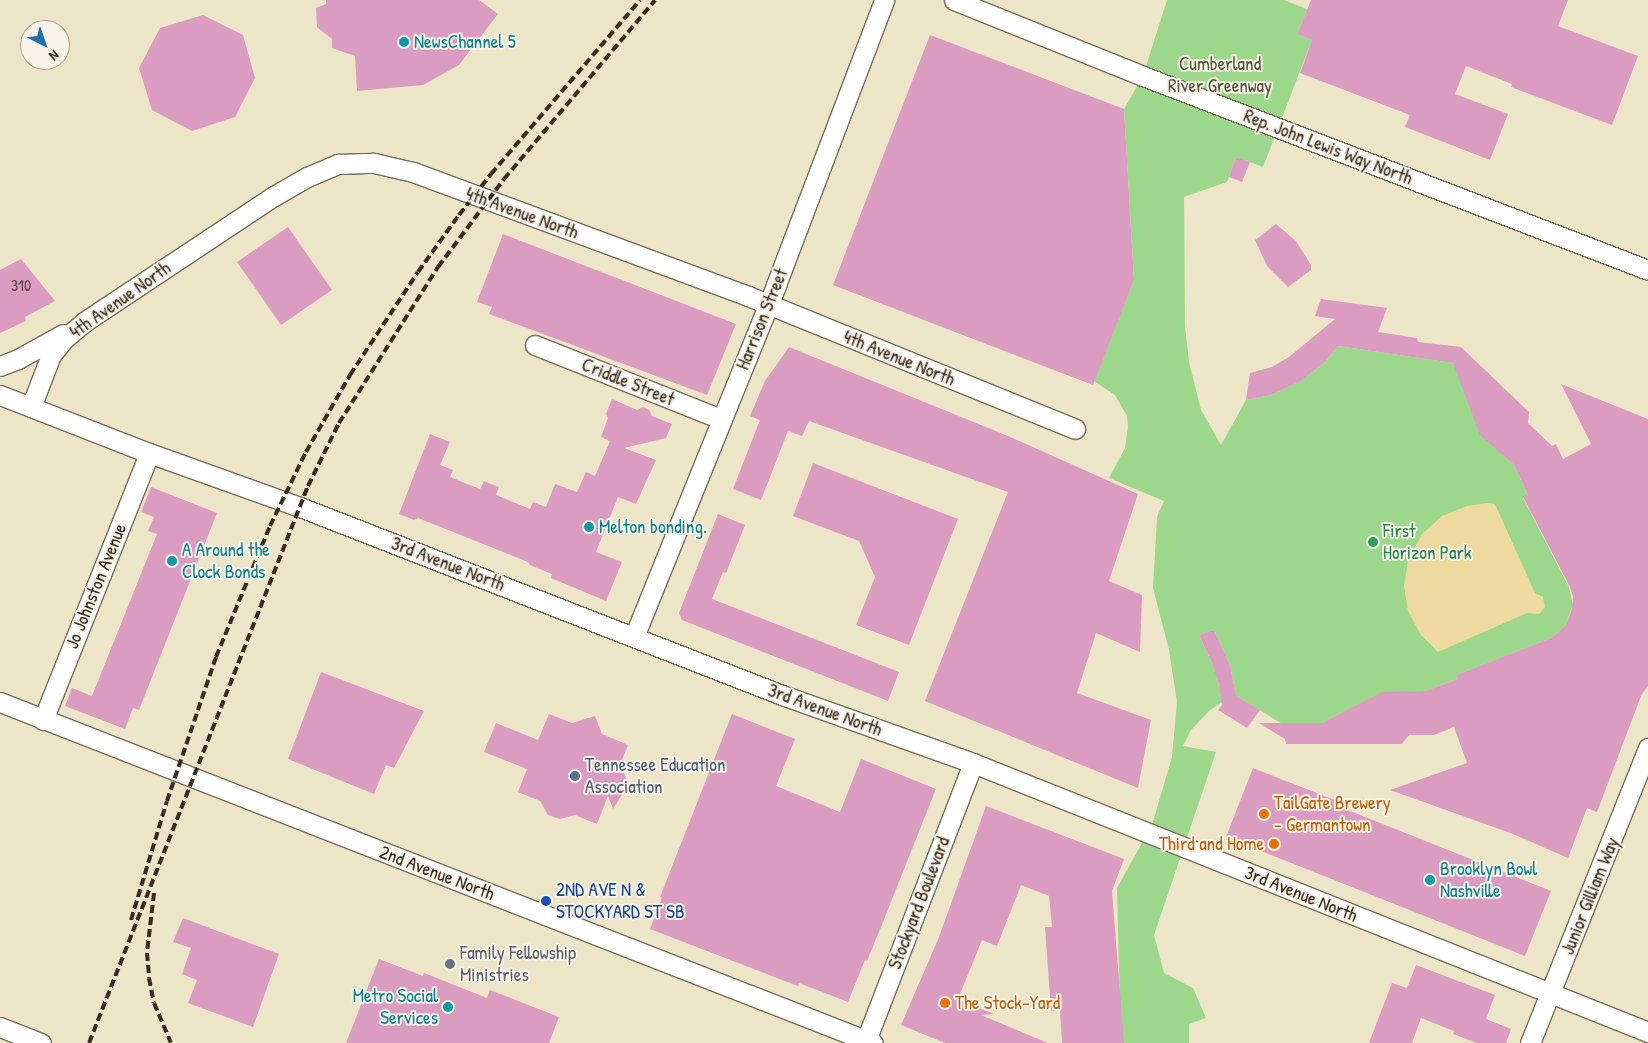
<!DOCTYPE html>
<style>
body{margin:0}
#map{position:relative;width:1648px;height:1043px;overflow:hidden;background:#ece5c7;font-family:"Patrick Hand",sans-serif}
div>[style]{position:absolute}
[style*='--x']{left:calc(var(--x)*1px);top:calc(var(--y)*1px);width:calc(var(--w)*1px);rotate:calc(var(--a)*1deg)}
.green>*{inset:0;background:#9cd78b}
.sand>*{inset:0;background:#eeda9e}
.building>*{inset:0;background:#db9cc2}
.roads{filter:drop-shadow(1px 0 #796b59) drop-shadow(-1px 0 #796b59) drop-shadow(0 1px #796b59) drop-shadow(0 -1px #796b59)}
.minor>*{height:19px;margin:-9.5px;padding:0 9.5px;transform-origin:9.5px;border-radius:9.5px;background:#fff}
.rail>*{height:4px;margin-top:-2px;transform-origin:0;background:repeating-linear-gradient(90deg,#3b2a1e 0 8px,transparent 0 12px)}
.dots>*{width:14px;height:14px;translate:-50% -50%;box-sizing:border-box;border:2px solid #f7f3e8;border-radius:50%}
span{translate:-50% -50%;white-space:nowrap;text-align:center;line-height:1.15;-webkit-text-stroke:4px #f7f3e8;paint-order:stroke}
.number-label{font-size:16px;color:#634647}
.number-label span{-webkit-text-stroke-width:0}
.culture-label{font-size:19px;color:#0d838f}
.left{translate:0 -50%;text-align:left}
.right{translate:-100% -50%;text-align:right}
.park-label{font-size:19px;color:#535539}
.street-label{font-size:19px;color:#3b2a1e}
.leisure-label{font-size:19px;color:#27864d}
.service-label{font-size:19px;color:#4e5e75}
.food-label{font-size:19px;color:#c56008}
.transit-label{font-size:19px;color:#164399}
.worship-label{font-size:19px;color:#5b616d}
.north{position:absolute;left:20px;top:20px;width:50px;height:50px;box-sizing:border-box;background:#f7f3e8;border:1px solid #aca397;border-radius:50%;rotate:139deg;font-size:14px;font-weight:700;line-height:20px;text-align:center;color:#3b2a1e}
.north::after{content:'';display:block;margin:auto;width:18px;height:22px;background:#1f6fb2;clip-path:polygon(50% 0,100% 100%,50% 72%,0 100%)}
</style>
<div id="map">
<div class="green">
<div style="clip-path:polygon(1167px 0,1284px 0,1307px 9px,1297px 34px,1312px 40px,1263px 167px,1236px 157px,1227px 182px,1184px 197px,1185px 326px,1189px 362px,1201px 410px,1221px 445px,1246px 400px,1271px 395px,1299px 382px,1324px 363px,1338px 346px,1453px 363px,1503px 455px,1514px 465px,1528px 495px,1523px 498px,1569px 587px,1573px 605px,1566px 625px,1551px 638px,1456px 675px,1458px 679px,1425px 691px,1382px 693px,1322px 723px,1281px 723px,1236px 696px,1230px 665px,1214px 630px,1199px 635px,1216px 672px,1222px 702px,1209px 711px,1191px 730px,1183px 746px,1216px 752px,1154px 935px,1164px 973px,1193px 988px,1206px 1018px,1189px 1024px,1189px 1043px,1121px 1043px,1117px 888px,1152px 825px,1172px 757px,1177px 702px,1169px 650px,1153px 588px,1157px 517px,1164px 501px,1109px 478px,1125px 448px,1128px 427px,1127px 416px,1115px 395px,1094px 381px,1134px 280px,1124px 109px,1143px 76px)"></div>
</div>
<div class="sand">
<div style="clip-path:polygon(1487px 503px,1495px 504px,1535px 593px,1543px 597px,1545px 607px,1539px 614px,1527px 613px,1438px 652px,1421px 635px,1408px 611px,1404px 586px,1408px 561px,1422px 534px,1442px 516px,1467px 506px)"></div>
</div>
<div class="building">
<div style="clip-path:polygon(326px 0,479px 0,498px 14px,459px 65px,423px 85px,357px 91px,355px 56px,332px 48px,332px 39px,317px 27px,316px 8px,326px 4px)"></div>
<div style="clip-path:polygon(1311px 0,1568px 0,1558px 26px,1638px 56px,1612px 125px,1511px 87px,1512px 84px,1466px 66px,1455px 94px,1508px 114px,1490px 160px,1405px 127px,1410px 115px,1300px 73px,1312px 40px,1297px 34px)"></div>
<div style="clip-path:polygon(203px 15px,243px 35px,255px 78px,235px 117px,192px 131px,152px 110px,139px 68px,160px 28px)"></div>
<div style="clip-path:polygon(930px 35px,1124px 109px,1134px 280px,1093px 385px,833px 285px)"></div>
<div style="clip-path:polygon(1236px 157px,1250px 162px,1242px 182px,1229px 177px)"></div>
<div style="clip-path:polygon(1276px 224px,1296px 241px,1311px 265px,1311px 270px,1288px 287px,1267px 266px,1255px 240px)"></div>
<div style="clip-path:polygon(288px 227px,332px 290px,281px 325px,237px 262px)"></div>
<div style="clip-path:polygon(503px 234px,736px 324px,707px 395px,489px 314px,492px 307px,477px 302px)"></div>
<div style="clip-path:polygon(21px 259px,55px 301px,25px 317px,26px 321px,0 333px,0 270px)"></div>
<div style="clip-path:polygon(1321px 299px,1387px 308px,1378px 332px,1417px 338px,1418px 342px,1461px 347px,1529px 412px,1528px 423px,1552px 446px,1556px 444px,1563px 459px,1591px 444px,1561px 384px,1648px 419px,1648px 686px,1641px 696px,1597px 812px,1587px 808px,1568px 858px,1513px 834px,1390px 790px,1467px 763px,1454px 727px,1434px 735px,1409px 735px,1402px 744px,1286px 744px,1285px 739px,1259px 723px,1322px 723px,1382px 692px,1425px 691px,1458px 679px,1456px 675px,1551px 638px,1566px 625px,1572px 609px,1573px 597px,1570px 587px,1523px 497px,1528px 495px,1514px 465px,1480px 435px,1453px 363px,1338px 346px,1324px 363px,1299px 382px,1271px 395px,1246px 400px,1250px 373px,1272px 367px,1289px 357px,1335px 319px,1315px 316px)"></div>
<div style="clip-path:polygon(789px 347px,1008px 436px,1138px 494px,1109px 581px,1142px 595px,1140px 652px,1096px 633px,1077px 693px,1151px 720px,1138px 788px,925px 701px,1008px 492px,809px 421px,802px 436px,788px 431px,761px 500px,733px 489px,760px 420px,750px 416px,765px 381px)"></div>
<div style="clip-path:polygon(612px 399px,637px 410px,643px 407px,649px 410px,652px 416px,672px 424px,666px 438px,624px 448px,656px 460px,636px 504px,618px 497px,596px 552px,622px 562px,606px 601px,551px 578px,552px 574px,530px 565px,528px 562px,418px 518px,414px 520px,399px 514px,430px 434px,450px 442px,440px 465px,453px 470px,450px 477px,480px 489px,484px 481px,499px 487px,496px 495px,530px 509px,533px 502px,546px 507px,555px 484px,577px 492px,586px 472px,595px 476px,610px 441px,601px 437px,608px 418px,606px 414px)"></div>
<div style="clip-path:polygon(813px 463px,958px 519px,909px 645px,856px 625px,875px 577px,859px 541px,793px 516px)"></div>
<div style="clip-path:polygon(151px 487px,217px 513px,139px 710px,133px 708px,125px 729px,65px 706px,72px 688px,92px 696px,157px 534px,148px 531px,154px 517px,141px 512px)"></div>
<div style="clip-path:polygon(718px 514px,745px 525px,726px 573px,723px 572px,712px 599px,899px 672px,888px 701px,682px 620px,679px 613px)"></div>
<div style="clip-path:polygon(1214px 630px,1230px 665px,1236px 696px,1260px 710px,1247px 728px,1218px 710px,1222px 705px,1218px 681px,1212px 663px,1199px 635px)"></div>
<div style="clip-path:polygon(321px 672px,424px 711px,394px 768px,386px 765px,374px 794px,288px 759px)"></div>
<div style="clip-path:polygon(549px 714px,572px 723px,595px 716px,602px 734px,628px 745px,620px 765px,626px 778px,624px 791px,613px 809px,608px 796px,597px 824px,575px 815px,560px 819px,548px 815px,540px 801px,518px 792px,527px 769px,484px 752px,496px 723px,538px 740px)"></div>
<div style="clip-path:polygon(732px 714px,795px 739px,776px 786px,840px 812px,861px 759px,936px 789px,879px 932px,867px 961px,865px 960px,848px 1002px,799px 983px,798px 986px,650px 929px,662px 898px,660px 897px)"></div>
<div style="clip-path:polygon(1253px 768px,1337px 801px,1335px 805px,1551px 891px,1525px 956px,1226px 837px)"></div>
<div style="clip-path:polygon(986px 806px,1124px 859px,1112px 891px,1124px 1043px,1062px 1043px,1060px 1010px,1051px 1011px,1045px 927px,1052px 927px,1049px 896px,1021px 885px,997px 946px,982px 940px,958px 999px,994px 1014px,981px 1015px,1048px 1043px,945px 1043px,901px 1025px,939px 937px)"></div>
<div style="clip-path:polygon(183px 918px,279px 954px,253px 1027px,188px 1003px,197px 980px,182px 974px,191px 948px,173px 942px)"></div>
<div style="clip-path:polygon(379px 959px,423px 976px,424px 973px,487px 998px,490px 990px,559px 1017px,549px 1043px,346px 1043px)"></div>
<div style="clip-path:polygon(1416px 965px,1495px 995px,1486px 1019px,1511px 1029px,1506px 1043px,1477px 1043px,1453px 1034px,1454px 1031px,1421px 1018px,1412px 1043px,1369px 1043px,1392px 983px,1407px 988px)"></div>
</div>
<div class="roads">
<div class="minor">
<div style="--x:954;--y:0;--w:204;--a:21.9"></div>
<div style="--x:1143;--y:76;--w:541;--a:21.01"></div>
<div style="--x:535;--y:345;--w:200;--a:21.7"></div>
<div style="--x:0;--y:366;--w:19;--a:-21"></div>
<div style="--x:18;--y:359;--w:51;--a:-29.1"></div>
<div style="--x:0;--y:395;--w:160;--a:21.3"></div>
<div style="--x:149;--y:453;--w:160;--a:19.7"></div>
<div style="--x:300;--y:507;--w:517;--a:21.31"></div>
<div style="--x:782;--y:695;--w:203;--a:19.6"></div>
<div style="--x:973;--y:763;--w:727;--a:21.73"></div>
<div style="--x:31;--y:407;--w:56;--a:-69"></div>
<div style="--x:51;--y:355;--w:21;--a:-51"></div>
<div style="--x:64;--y:339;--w:26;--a:-40"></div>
<div style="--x:84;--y:322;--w:228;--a:-33.6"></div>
<div style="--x:274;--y:196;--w:38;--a:-30"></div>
<div style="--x:307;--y:177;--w:34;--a:-23"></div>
<div style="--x:338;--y:164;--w:36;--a:-2"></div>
<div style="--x:374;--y:163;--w:40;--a:13"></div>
<div style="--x:413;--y:172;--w:357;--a:20.3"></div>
<div style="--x:748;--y:296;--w:353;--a:22.1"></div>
<div style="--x:634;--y:637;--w:380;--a:-68"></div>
<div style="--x:776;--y:285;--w:305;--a:-69.2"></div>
<div style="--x:0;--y:702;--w:937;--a:21.34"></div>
<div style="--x:43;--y:720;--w:287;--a:-68.3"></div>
<div style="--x:0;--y:1027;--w:44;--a:21.3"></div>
<div style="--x:865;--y:1043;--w:300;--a:-68.9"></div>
<div style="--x:1530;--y:1043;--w:318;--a:-68.2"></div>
</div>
</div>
<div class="rail">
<div style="--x:154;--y:893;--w:60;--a:96.7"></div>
<div style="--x:147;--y:953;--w:25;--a:85"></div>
<div style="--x:149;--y:978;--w:25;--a:79"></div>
<div style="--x:154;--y:1003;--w:43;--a:67"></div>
<div style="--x:131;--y:920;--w:124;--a:-73.2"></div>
<div style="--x:167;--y:801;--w:152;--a:-71.2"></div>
<div style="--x:216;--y:657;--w:142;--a:-67.6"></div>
<div style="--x:270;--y:526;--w:82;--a:-64.1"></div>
<div style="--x:306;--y:452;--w:89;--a:-60.3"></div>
<div style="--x:350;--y:375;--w:123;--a:-56.6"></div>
<div style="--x:418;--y:272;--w:70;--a:-54.3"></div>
<div style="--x:459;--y:215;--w:52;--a:-52"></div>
<div style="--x:491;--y:174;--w:229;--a:-49.4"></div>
<div style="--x:89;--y:1043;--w:599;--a:-68.54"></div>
<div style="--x:308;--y:486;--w:70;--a:-63.8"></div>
<div style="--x:339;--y:423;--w:185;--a:-57.6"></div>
<div style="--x:438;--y:267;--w:110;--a:-53.1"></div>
<div style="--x:504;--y:179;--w:234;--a:-49.8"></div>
</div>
<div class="dots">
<div style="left:404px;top:42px;background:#0f9aa8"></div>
<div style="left:589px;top:527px;background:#0f9aa8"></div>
<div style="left:1373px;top:542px;background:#2e9e5b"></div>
<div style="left:172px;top:561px;background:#0f9aa8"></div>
<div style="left:575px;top:776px;background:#5c6f8a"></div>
<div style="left:1264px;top:814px;background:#e8710a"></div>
<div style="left:1274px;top:844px;background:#e8710a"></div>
<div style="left:1430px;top:880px;background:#0f9aa8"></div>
<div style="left:546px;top:901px;background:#1a4fb4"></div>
<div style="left:450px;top:964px;background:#6b7280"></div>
<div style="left:945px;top:1003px;background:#e8710a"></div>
<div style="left:448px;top:1007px;background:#0f9aa8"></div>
</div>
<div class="number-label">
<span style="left:21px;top:285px">310</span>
</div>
<div class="culture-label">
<span class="left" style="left:414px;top:42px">NewsChannel 5</span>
<span class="left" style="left:599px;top:527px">Melton bonding.</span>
<span class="left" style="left:182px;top:561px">A Around the<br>Clock Bonds</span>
<span class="left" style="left:1440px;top:880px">Brooklyn Bowl<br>Nashville</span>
<span class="right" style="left:438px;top:1007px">Metro Social<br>Services</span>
</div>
<div class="park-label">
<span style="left:1220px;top:75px">Cumberland<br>River Greenway</span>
</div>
<div class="street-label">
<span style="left:1328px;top:147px;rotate:21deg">Rep. John Lewis Way North</span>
<span style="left:522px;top:213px;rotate:20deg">4th Avenue North</span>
<span style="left:120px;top:300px;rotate:-35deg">4th Avenue North</span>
<span style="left:762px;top:319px;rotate:-68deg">Harrison Street</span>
<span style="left:899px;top:358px;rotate:22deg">4th Avenue North</span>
<span style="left:628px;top:382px;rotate:22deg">Criddle Street</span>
<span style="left:448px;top:564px;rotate:21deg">3rd Avenue North</span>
<span style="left:96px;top:586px;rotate:-68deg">Jo Johnston Avenue</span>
<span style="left:825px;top:710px;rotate:20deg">3rd Avenue North</span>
<span style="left:437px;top:873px;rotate:21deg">2nd Avenue North</span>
<span style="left:1301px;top:894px;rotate:22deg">3rd Avenue North</span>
<span style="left:1590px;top:896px;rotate:-68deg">Junior Gilliam Way</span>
<span style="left:919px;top:903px;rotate:-69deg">Stockyard Boulevard</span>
</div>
<div class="leisure-label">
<span class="left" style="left:1383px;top:542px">First<br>Horizon Park</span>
</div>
<div class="service-label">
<span class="left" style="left:585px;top:776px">Tennessee Education<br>Association</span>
</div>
<div class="food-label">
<span class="left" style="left:1274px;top:814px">TailGate Brewery<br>- Germantown</span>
<span class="right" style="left:1264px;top:844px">Third and Home</span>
<span class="left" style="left:955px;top:1003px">The Stock-Yard</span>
</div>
<div class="transit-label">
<span class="left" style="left:556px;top:901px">2ND AVE N &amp;<br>STOCKYARD ST SB</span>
</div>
<div class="worship-label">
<span class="left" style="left:460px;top:964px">Family Fellowship<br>Ministries</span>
</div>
<div class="north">N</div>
</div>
